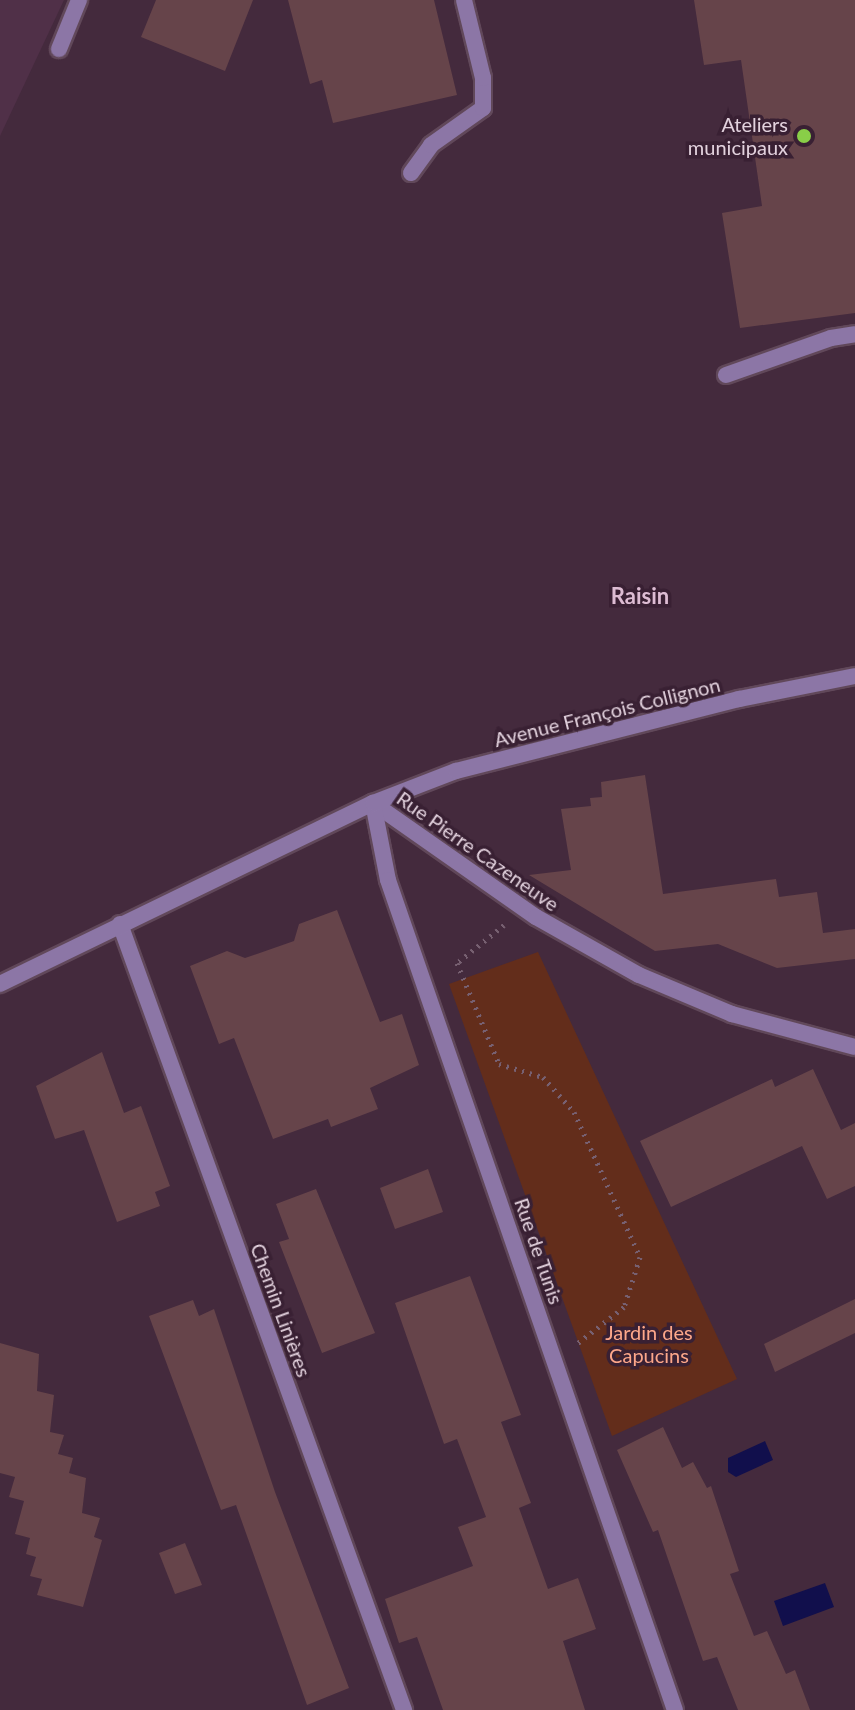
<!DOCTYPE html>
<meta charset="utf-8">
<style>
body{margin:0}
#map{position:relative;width:855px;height:1710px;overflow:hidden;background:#442a3d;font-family:Lato,sans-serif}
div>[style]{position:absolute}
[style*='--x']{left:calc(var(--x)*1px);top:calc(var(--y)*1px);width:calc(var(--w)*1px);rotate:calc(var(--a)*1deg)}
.built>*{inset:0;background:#503048}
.green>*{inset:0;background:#632d1b}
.water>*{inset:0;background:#110f4c}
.building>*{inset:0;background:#66444a}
.path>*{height:5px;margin-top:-2.5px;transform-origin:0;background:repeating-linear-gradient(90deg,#776071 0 2px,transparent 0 8px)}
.roads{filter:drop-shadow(2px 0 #61485a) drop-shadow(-2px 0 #61485a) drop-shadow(0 2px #61485a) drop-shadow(0 -2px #61485a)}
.service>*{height:16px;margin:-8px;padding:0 8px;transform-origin:8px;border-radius:8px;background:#8c76a6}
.minor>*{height:16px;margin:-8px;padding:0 8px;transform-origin:8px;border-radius:8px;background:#8c76a6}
.tertiary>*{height:16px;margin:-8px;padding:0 8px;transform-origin:8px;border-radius:8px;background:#8c76a6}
.dots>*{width:22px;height:22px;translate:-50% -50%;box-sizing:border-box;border:4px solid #392033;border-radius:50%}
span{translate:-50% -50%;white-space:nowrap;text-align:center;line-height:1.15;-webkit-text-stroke:7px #392033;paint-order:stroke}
.poi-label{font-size:20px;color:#e3d2de}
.right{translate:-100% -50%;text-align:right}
.street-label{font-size:20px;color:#e3d2de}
.park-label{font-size:20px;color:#fda78a}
.neighbourhood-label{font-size:22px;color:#ddbcd3;font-weight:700}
</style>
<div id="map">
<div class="built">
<div style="clip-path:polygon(0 0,64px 0,0 136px)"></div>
</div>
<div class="green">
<div style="clip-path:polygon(538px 952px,737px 1379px,612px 1436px,449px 984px)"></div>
</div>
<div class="water">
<div style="clip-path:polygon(765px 1441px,773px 1460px,736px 1477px,728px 1472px,728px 1458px)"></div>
<div style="clip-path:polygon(825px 1583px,834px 1607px,783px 1626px,774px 1601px)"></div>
</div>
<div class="building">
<div style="clip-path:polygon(156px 0,253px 0,225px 71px,141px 37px)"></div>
<div style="clip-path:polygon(288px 0,434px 0,457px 95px,333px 123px,322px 80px,310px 84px)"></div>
<div style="clip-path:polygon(694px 0,855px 0,855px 313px,740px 328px,722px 213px,762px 206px,741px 60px,704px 65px)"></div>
<div style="clip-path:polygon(645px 775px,663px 894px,776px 879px,779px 897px,817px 892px,823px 933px,855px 929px,855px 959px,777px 968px,718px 944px,655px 951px,529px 875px,571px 870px,561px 809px,591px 806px,590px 798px,602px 797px,601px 782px)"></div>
<div style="clip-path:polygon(337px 910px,380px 1022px,402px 1014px,419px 1065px,370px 1088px,378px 1109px,331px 1127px,328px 1119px,273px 1139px,234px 1038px,219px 1044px,190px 966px,227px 951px,245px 958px,294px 941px,299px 924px)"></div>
<div style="clip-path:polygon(102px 1052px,124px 1113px,141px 1106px,170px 1186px,155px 1192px,160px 1206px,117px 1222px,84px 1130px,55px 1139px,36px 1086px)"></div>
<div style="clip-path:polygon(813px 1069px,841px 1130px,855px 1123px,855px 1186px,827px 1199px,802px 1146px,671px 1207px,640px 1141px,772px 1079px,775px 1087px)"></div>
<div style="clip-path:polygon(428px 1169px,443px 1212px,395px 1229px,380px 1188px)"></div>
<div style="clip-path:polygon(316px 1189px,375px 1333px,322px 1353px,279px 1242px,289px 1239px,276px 1204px)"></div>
<div style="clip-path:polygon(470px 1276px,521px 1415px,501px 1422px,531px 1503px,519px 1508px,548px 1589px,578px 1578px,596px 1629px,563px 1641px,585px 1710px,443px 1710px,417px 1637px,399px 1643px,385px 1599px,473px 1566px,458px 1527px,486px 1517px,457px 1439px,444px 1444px,395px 1303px)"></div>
<div style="clip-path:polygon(855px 1299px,855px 1333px,775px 1372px,764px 1344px)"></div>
<div style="clip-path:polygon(193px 1300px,199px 1316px,214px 1309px,275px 1492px,349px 1688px,307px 1705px,236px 1505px,221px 1510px,149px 1316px)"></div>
<div style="clip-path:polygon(0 1343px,39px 1354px,37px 1391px,54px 1395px,50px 1432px,64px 1435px,58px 1454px,73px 1458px,69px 1473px,86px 1478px,82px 1513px,100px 1518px,94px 1537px,102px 1540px,83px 1607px,37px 1595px,42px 1579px,30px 1576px,36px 1557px,26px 1554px,30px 1538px,15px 1534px,24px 1501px,9px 1497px,15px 1477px,0 1473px)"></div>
<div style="clip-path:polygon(663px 1427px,682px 1468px,693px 1462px,707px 1488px,711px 1486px,739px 1571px,730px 1574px,754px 1636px,767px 1631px,786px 1674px,795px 1670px,810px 1710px,738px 1710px,717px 1657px,703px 1661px,658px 1530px,653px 1532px,617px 1450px)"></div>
<div style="clip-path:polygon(185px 1543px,202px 1585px,175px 1594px,159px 1553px)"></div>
</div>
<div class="path">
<div style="--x:504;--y:925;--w:60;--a:141"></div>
<div style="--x:457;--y:963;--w:109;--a:67.4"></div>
<div style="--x:499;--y:1064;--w:46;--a:16.5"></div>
<div style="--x:543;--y:1077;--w:47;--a:48.5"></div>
<div style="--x:574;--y:1112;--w:159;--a:65.5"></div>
<div style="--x:640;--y:1257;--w:52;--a:107.7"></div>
<div style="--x:624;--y:1307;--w:63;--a:142"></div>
</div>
<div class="roads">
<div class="service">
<div style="--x:59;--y:49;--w:53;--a:-67.8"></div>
<div style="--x:726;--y:375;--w:111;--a:-19.4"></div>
<div style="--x:831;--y:338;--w:24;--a:-9"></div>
</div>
<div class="minor">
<div style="--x:411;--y:173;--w:34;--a:-54"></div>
<div style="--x:431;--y:145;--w:64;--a:-35.4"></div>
<div style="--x:483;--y:108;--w:30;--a:-90"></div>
<div style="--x:483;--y:78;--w:80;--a:-103.7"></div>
<div style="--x:373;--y:803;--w:199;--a:35"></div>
<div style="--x:536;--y:917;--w:118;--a:29.4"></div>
<div style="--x:639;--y:975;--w:101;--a:22.8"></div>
<div style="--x:732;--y:1014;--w:127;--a:15"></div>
<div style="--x:120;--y:924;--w:836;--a:70.13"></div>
</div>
<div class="tertiary">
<div style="--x:373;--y:803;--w:78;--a:79"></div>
<div style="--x:388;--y:880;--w:878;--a:70.93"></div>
<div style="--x:0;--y:984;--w:415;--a:-25.9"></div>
<div style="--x:373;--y:803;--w:89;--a:-21.1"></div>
<div style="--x:456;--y:771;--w:292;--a:-14.3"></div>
<div style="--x:739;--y:699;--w:118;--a:-11.2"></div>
</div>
</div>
<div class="dots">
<div style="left:804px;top:136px;background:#89ce48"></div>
</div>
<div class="poi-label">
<span class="right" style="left:788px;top:136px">Ateliers<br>municipaux</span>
</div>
<div class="street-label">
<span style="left:607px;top:712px;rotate:-14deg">Avenue François Collignon</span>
<span style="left:478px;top:851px;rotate:35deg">Rue Pierre Cazeneuve</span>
<span style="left:539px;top:1251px;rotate:71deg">Rue de Tunis</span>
<span style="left:281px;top:1310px;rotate:70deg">Chemin Linières</span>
</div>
<div class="park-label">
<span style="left:649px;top:1344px">Jardin des<br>Capucins</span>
</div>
<div class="neighbourhood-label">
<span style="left:640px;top:596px">Raisin</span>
</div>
</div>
